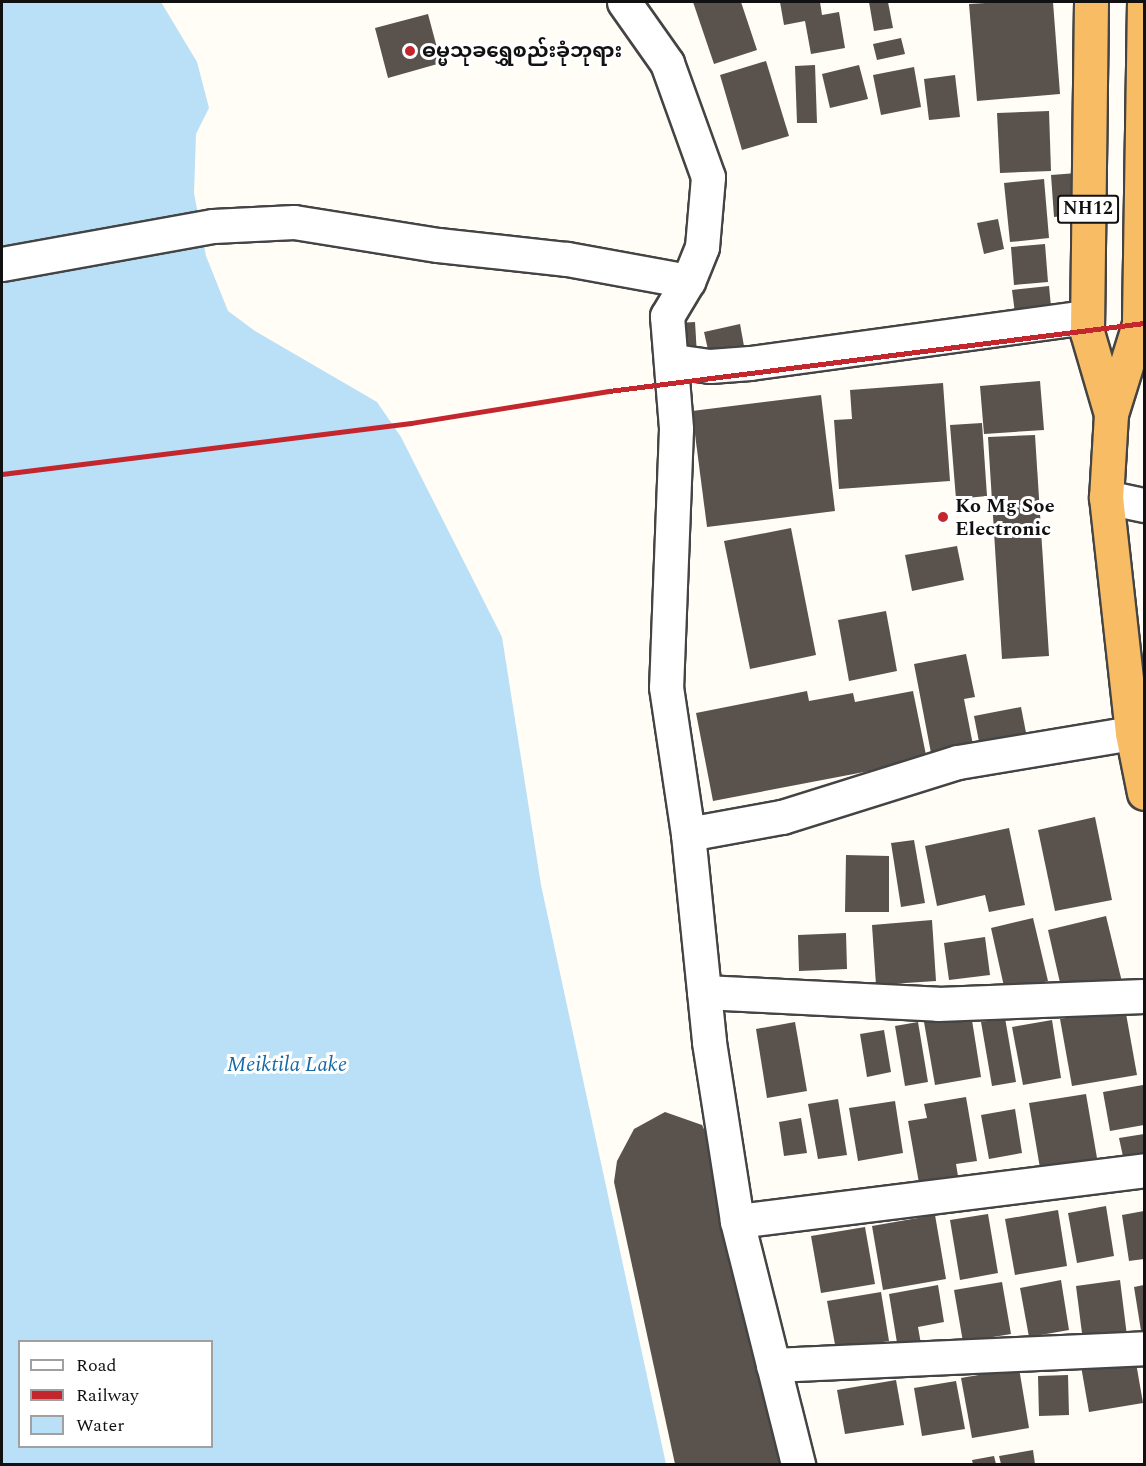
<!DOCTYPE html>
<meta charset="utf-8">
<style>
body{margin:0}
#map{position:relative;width:1146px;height:1466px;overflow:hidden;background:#fffdf5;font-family:Spectral,"Noto Sans Myanmar",serif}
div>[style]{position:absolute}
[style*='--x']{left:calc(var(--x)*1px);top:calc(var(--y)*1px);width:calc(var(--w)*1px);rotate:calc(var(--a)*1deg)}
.water>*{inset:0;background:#b9e0f7}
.building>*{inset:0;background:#5a524d}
.roads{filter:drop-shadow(2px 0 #444) drop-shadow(-2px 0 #444) drop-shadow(0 2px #444) drop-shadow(0 -2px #444)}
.minor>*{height:33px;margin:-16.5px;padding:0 16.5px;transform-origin:16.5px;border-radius:16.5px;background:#fff}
.trunk>*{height:33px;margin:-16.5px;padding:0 16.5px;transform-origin:16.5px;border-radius:16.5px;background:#f7bc64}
.rail>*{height:4.5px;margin:-2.25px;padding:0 2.25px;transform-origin:2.25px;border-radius:2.25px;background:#c4262e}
.dots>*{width:16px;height:16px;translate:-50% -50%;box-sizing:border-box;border:3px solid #fff;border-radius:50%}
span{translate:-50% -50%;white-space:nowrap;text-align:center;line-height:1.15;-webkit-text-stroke:6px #fff;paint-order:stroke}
.shield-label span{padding:2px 4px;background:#fff;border:2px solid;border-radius:4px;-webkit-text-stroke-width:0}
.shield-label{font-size:18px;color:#111;font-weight:700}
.poi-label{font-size:20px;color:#111;font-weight:700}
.left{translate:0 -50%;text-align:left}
.water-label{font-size:21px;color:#1768a6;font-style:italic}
.frame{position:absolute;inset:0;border:3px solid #111;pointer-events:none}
.legend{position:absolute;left:18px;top:1340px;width:195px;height:108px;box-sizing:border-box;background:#fff;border:2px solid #a0a0a0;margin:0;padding:8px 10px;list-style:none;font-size:18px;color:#111}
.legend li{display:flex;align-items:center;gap:12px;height:30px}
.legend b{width:30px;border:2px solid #a0a0a0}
</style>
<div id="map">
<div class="water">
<div style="clip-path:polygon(evenodd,2px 2px,161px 2px,197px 62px,209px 108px,196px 134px,194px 193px,206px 256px,228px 311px,255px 331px,377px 402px,401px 437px,502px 637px,541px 885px,666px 1464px,2px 1464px,2px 2px,20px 1342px,212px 1342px,212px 1446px,20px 1446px,20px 1342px)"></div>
</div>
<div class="building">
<div style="clip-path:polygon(693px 2px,741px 2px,757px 50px,714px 64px)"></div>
<div style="clip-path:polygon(780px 2px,820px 2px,822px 15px,839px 12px,845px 48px,811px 54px,805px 21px,784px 25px)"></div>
<div style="clip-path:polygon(869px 2px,888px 2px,893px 28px,874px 31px)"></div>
<div style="clip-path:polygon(1002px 2px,1053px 2px,1060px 94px,977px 101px,969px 4px)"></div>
<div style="clip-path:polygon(428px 14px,441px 63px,388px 78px,375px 28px)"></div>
<div style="clip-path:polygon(901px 38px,905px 54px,877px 60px,873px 44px)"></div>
<div style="clip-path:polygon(766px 61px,789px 136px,742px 150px,720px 75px)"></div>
<div style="clip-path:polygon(815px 65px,817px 123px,797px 123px,795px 66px)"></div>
<div style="clip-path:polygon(859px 65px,868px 99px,830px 108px,822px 74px)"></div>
<div style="clip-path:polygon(914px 67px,921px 107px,881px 115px,873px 75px)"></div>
<div style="clip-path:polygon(955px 75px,960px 117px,929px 120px,924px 79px)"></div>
<div style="clip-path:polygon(1049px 111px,1051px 171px,1000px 173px,997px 113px)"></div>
<div style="clip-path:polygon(1077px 173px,1082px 214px,1054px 217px,1051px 175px)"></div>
<div style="clip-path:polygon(1044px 179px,1049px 238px,1010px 242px,1004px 183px)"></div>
<div style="clip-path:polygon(998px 219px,1004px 249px,984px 254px,977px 223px)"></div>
<div style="clip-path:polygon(1045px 244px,1048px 282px,1014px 285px,1011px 247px)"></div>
<div style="clip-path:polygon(1049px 286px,1052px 317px,1016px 321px,1012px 290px)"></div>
<div style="clip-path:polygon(695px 322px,697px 355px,679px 356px,677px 323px)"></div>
<div style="clip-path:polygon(740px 324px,744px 346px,709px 354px,704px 332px)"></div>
<div style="clip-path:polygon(1040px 381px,1044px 430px,984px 434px,980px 386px)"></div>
<div style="clip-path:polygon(943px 383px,950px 481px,839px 489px,834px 420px,852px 419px,850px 390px)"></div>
<div style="clip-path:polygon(821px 395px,835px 511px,707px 527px,692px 411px)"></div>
<div style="clip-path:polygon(982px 423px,987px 496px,956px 499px,950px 425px)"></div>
<div style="clip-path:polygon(1035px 435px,1049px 656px,1002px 659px,988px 437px)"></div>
<div style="clip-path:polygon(791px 528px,816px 655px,750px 669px,724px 541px)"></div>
<div style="clip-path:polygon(957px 546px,964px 580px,912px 591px,905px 555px)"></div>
<div style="clip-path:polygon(886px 611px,897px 671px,849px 681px,838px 620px)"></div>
<div style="clip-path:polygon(966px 654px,975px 697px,964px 699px,973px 745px,931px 753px,914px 664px)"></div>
<div style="clip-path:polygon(807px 691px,809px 701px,853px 693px,855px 702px,913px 691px,927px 760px,713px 801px,696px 713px)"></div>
<div style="clip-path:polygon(1021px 707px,1028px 743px,981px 752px,974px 716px)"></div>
<div style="clip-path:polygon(1095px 817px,1112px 900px,1055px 911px,1038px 830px)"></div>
<div style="clip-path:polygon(1009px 828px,1025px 905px,989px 912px,985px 895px,937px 906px,925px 846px)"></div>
<div style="clip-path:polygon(914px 840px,925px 903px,901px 907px,891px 843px)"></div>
<div style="clip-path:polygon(846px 855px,889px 856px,889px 912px,845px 912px)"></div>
<div style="clip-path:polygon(1106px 916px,1122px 982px,1063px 996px,1048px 930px)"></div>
<div style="clip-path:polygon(1033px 918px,1048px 981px,1005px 991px,991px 928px)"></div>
<div style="clip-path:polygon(932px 920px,936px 981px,876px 985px,872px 925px)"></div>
<div style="clip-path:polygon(846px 933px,847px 969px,799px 971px,798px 935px)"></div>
<div style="clip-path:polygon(985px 937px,990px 975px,949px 980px,944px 943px)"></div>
<div style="clip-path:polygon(1125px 1008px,1137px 1075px,1072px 1086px,1060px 1019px)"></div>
<div style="clip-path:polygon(971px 1014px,981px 1077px,935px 1085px,924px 1022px)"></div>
<div style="clip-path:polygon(1005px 1018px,1016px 1082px,992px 1086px,981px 1022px)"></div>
<div style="clip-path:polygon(1052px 1020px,1061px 1078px,1023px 1085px,1012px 1027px)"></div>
<div style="clip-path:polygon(795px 1022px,807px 1091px,767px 1098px,756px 1029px)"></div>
<div style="clip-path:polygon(918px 1022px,928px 1082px,905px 1086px,895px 1026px)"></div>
<div style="clip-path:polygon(884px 1030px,891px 1072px,867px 1077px,860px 1034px)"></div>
<div style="clip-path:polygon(1143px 1085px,1144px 1125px,1110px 1131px,1103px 1092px)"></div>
<div style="clip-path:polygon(1086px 1094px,1097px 1158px,1076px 1162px,1078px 1174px,1042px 1180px,1029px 1103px)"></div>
<div style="clip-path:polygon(966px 1097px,977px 1161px,956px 1164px,958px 1176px,919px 1183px,908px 1121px,927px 1118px,924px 1104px)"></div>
<div style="clip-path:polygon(838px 1099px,847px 1155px,818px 1159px,808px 1104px)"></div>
<div style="clip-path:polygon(895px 1101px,903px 1153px,858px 1161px,849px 1108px)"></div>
<div style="clip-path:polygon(1015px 1109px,1022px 1153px,989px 1159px,981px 1115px)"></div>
<div style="clip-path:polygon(665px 1112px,702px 1125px,718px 1158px,786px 1464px,675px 1464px,614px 1182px,617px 1161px,634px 1129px)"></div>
<div style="clip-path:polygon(801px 1118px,807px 1153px,784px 1156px,779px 1122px)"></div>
<div style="clip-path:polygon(1144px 1134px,1144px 1158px,1124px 1161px,1119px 1138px)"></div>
<div style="clip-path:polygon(1106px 1206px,1114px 1256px,1077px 1263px,1068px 1213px)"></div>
<div style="clip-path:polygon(1058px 1210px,1067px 1266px,1015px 1275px,1005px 1219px)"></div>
<div style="clip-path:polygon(1144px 1211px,1144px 1259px,1129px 1261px,1122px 1215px)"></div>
<div style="clip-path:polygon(988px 1214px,998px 1273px,960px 1280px,950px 1220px)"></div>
<div style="clip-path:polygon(935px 1215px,946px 1279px,883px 1290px,872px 1226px)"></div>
<div style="clip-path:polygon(865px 1227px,875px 1284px,821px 1293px,811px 1236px)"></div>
<div style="clip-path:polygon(1061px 1280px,1069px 1330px,1029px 1337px,1020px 1288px)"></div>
<div style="clip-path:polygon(1120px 1280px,1127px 1336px,1083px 1341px,1076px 1286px)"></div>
<div style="clip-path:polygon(1002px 1282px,1011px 1334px,963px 1342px,954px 1290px)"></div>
<div style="clip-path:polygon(938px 1285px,944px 1322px,918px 1327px,921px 1344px,898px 1349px,889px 1294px)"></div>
<div style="clip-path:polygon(1144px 1285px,1144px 1337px,1142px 1337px,1134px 1287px)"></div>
<div style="clip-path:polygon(881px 1292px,889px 1341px,836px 1350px,827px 1301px)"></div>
<div style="clip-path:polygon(1135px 1357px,1143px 1403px,1089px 1412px,1081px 1366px)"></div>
<div style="clip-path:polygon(1019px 1368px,1029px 1428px,972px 1438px,961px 1378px)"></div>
<div style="clip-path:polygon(1068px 1375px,1069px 1415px,1039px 1416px,1038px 1376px)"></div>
<div style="clip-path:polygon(896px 1380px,904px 1425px,845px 1434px,837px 1390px)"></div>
<div style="clip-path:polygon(956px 1381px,965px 1429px,922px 1436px,914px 1388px)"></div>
<div style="clip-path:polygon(1033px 1450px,1035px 1464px,1001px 1464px,999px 1456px)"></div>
<div style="clip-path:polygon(994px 1456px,996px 1464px,973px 1464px,972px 1460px)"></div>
</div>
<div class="roads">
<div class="minor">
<div style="--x:624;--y:2;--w:75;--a:54.8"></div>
<div style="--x:667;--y:63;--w:121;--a:70.2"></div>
<div style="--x:708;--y:177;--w:70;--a:94.9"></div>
<div style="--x:702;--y:247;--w:37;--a:112"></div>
<div style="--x:688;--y:281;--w:41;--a:121"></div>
<div style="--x:667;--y:316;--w:113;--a:85.4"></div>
<div style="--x:676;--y:429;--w:258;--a:92.2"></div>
<div style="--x:666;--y:687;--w:149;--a:81.5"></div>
<div style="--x:688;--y:834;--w:209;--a:84.2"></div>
<div style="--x:709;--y:1042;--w:181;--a:81.1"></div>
<div style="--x:737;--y:1221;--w:251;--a:75.9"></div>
<div style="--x:2;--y:264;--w:214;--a:-10.2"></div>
<div style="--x:213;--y:226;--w:81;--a:-2.8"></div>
<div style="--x:294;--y:222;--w:146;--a:9.1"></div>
<div style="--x:438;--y:245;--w:130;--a:6.2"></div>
<div style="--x:567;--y:259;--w:123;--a:10.3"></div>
<div style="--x:674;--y:361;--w:36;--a:8"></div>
<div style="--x:710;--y:366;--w:40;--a:-4.3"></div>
<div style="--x:750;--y:363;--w:340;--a:-7.8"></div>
<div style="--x:1106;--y:497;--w:39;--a:12"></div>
<div style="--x:688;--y:834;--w:96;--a:-10.3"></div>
<div style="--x:782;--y:817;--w:184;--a:-17.4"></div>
<div style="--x:958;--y:762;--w:176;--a:-9.5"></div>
<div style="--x:704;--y:992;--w:234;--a:2.9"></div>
<div style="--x:938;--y:1004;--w:206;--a:-2.2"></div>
<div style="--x:737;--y:1221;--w:410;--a:-7.1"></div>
<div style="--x:773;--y:1365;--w:371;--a:-2.6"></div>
</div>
<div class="trunk">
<div style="--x:1091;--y:2;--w:330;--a:90.7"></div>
<div style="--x:1087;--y:332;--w:85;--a:73.7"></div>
<div style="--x:1144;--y:2;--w:322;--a:90.9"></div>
<div style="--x:1139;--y:324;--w:94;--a:107.3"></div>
<div style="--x:1111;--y:414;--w:83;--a:93.4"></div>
<div style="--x:1106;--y:497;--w:237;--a:83.7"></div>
<div style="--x:1132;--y:733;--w:61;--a:78.7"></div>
</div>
</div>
<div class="rail">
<div style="--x:2;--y:474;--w:412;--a:-7.1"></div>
<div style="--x:411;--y:423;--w:201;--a:-9.2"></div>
<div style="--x:609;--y:391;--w:539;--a:-7.24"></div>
</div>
<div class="dots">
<div style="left:410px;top:51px;background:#c4262e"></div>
<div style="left:943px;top:517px;background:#c4262e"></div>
</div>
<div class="shield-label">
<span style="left:1088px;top:209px">NH12</span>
</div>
<div class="poi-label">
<span class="left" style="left:422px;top:51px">ဓမ္မသုခရွှေစည်းခုံဘုရား</span>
<span class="left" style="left:955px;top:518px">Ko Mg Soe<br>Electronic</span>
</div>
<div class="water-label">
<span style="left:287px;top:1065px">Meiktila Lake</span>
</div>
<div class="frame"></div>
<ul class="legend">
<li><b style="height:8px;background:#fff"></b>Road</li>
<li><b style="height:8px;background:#c4262e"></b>Railway</li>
<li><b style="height:16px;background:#b9e0f7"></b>Water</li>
</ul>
</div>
